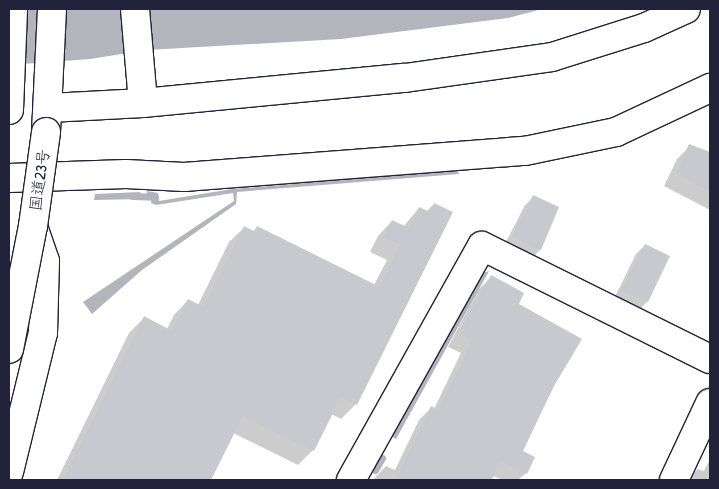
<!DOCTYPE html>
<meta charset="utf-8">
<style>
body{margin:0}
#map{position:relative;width:719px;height:489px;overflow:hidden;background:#fff;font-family:"Patrick Hand","Klee One",sans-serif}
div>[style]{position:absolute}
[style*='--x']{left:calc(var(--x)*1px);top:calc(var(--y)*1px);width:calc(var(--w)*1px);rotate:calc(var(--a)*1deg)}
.water>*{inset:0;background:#b4b4bc}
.shadow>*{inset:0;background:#0003}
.stream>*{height:7px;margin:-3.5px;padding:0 3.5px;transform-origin:3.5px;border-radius:3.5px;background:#b4b4bc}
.building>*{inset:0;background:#c8c8cf}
.roads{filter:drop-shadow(1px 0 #22223b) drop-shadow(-1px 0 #22223b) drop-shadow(0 1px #22223b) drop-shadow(0 -1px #22223b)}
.minor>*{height:28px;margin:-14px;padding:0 14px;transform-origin:14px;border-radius:14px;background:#fff}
.highway>*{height:28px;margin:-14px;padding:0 14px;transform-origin:14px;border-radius:14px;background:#fff}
.bridges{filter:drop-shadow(1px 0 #22223b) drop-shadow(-1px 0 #22223b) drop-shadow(0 1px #22223b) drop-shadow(0 -1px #22223b)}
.highway-bridge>*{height:28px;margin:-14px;padding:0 14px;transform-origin:14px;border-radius:14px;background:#fff}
span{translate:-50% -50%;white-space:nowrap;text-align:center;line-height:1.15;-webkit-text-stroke:4.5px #fff;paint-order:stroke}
.street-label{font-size:16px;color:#22223b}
.frame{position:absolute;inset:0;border:10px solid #22223b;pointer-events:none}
</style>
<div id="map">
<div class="water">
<div style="clip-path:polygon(9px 9px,542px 9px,508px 18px,341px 39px,147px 50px,90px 59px,9px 65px)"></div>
<div style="clip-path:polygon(458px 170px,459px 174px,237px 192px,236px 204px,142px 270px,92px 314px,83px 302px,234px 201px,233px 193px,156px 205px,151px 203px,152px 197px,146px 198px,147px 191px,158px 193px,159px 201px,232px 189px)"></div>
<div style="clip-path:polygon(140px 192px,140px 199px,94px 200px,95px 194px)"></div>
<div style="clip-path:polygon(489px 271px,396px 439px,389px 435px,480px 274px)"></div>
</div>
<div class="shadow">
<div style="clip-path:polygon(690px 146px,710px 155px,710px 210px,664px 186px,677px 159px)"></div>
<div style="clip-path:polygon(534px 197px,558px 208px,540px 250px,531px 259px,504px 246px,525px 205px)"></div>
<div style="clip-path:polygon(434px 204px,356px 404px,341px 419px,331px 414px,313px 450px,298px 465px,233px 433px,210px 480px,57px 480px,129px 333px,144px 318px,167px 329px,174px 315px,188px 300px,198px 305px,229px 242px,244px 228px,253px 232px,257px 228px,374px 285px,387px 260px,370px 252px,378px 236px,392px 221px,403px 227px,419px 208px,426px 212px)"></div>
<div style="clip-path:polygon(645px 245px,669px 256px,647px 302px,638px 311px,614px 299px,636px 254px)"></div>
<div style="clip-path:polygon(491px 277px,517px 305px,553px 386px,521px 452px,526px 473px,518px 480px,503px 480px,493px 476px,491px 480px,373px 480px,386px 466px,395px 470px,419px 420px,431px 408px,434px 409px,461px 353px,448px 347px,479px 289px)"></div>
<div style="clip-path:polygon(710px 459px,710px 480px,686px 480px,698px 469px,704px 471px)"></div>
</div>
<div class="stream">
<div style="--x:132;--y:196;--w:23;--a:2"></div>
<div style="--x:375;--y:470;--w:14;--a:-60"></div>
</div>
<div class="building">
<div style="clip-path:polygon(689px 144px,710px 152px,710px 192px,676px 173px)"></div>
<div style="clip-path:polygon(533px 195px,559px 207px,541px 250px,512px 237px)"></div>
<div style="clip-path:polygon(434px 203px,453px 212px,357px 405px,341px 397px,314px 451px,243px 416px,211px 480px,63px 480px,144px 316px,172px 331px,188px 299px,204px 307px,244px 226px,254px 231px,257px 226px,380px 287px,400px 245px,384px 237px,392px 220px,409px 228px,419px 207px,430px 212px)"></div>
<div style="clip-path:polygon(645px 244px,670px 256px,648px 302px,622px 290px)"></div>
<div style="clip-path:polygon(491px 275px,524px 293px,519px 304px,582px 339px,554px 386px,523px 451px,535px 457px,527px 474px,501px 461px,492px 480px,396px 480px,431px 406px,439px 410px,472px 341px,460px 334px)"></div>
</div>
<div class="roads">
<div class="minor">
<div style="--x:135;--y:9;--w:94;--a:85.1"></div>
<div style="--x:49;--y:108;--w:94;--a:-3"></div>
<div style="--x:143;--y:103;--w:263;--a:-5.5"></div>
<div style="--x:405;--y:78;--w:148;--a:-8.1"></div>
<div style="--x:552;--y:57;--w:96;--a:-17.5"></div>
<div style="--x:644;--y:28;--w:46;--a:-24.3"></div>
<div style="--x:9;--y:178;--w:117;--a:-2"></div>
<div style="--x:126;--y:174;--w:58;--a:3"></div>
<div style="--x:184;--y:177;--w:342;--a:-4.4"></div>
<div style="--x:525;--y:151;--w:93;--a:-11.8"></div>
<div style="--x:616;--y:132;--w:104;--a:-25.1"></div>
<div style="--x:351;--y:480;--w:268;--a:-60.8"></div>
<div style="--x:482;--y:246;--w:254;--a:26.4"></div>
<div style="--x:674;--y:480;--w:85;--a:-64.9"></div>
</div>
<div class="highway">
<div style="--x:9;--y:110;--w:101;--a:-87.7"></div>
<div style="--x:46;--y:132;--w:123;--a:-87.2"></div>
<div style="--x:9;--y:472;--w:143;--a:-76.3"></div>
<div style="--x:43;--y:333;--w:72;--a:-88.4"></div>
<div style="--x:45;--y:261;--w:37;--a:-109"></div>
</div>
</div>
<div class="bridges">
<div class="highway-bridge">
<div style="--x:9;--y:349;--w:125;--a:-79"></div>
<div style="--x:33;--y:226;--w:95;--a:-82.1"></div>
</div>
</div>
<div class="street-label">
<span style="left:39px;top:180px;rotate:-82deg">国道23号</span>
</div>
<div class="frame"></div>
</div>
